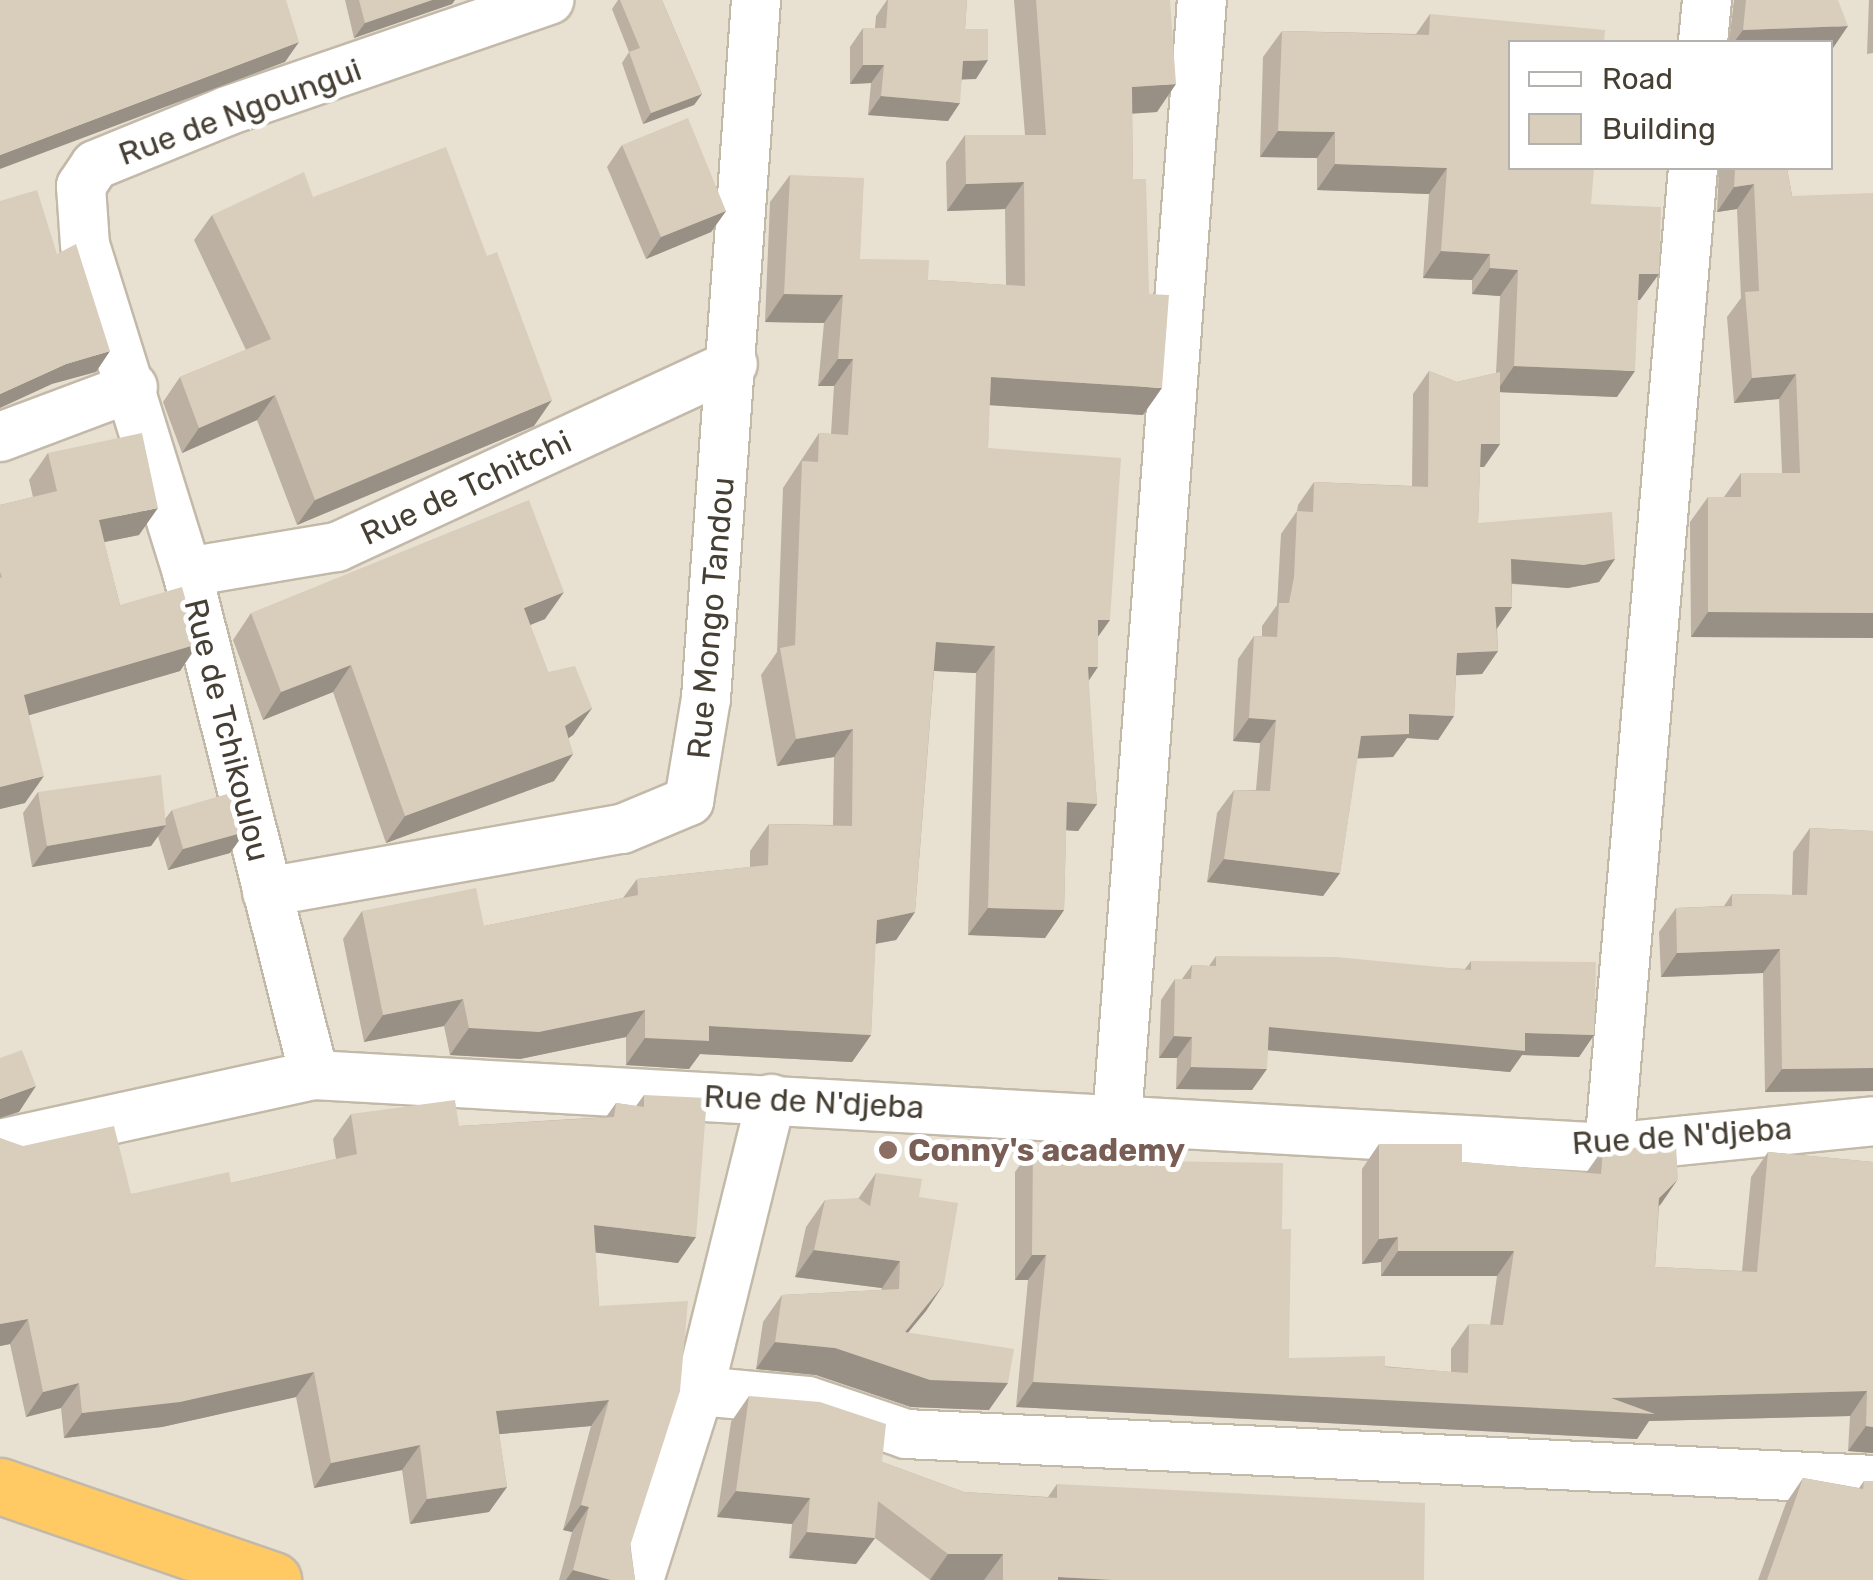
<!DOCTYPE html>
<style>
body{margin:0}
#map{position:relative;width:1873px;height:1580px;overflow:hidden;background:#f4efe4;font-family:Rubik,sans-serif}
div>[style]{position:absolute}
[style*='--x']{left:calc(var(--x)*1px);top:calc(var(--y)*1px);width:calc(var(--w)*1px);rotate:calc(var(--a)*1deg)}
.residential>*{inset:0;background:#e8e1d2}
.roads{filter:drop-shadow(2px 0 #c3b9a9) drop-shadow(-2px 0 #c3b9a9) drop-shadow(0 2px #c3b9a9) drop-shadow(0 -2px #c3b9a9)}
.minor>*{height:48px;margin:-24px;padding:0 24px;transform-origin:24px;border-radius:24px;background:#fff}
.highway>*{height:55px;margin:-27.5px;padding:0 27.5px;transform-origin:27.5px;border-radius:27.5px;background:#ffca64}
.wall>*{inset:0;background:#bbb0a2}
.shaded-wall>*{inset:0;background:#989084}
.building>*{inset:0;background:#d9cdbc}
.dots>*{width:28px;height:28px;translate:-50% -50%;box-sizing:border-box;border:5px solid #fff;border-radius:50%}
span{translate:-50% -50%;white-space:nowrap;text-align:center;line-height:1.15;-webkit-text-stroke:10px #fff;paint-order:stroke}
.street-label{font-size:32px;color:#463f34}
.education-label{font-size:32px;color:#785e54;font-weight:700}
.left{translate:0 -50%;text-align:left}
.legend{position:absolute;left:1508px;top:40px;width:325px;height:130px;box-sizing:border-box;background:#fff;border:2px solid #b5b2ae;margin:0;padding:12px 18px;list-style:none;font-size:30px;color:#463f34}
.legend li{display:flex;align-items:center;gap:20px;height:50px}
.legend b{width:50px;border:2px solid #b5b2ae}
</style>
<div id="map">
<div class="residential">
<div style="clip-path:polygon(evenodd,0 0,1873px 0,1873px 1580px,0 1580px,0 0,1510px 42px,1830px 42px,1830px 168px,1510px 168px,1510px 42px)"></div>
</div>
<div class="roads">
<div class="minor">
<div style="--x:1703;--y:42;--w:42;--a:-84.6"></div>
<div style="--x:0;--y:437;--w:142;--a:-20.6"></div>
<div style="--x:187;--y:572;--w:152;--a:-9.5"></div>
<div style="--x:337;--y:547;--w:436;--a:-24.8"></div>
<div style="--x:267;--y:892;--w:361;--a:-10.1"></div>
<div style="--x:622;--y:829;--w:73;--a:-22.7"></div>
<div style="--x:689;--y:801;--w:104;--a:-80.6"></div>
<div style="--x:706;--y:698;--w:700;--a:-85.9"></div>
<div style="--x:314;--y:1075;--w:519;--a:-104.17"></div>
<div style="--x:187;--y:572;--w:343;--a:-107.3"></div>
<div style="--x:85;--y:245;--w:59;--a:-93.9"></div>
<div style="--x:81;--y:186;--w:25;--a:-56"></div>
<div style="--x:95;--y:165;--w:143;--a:-22.2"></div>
<div style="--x:227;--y:111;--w:341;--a:-19"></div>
<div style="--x:1117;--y:1119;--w:1122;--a:-85.66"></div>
<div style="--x:0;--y:1144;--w:321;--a:-12.4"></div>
<div style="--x:314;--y:1075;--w:1297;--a:3.23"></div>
<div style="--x:1609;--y:1148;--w:265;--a:-5.8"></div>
<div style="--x:1609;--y:1148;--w:984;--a:-85.1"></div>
<div style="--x:699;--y:1391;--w:109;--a:5.2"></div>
<div style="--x:808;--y:1401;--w:103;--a:18.6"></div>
<div style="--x:906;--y:1434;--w:968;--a:2.72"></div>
<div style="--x:639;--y:1580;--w:198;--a:-72.4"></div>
<div style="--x:699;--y:1391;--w:301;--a:-76.1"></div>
</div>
<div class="highway">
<div style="--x:0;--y:1486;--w:289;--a:19"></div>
</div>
</div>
<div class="wall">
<div style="clip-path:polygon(345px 0,455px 0,452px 4px,354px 38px)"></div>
<div style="clip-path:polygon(618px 0,662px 0,702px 94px,694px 105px,643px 124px,622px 63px,629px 52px,612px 9px)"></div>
<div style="clip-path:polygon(887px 0,967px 0,965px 29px,976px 79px,962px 79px,948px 121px,868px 115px,871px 83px,850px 84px,850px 47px,863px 28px,875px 28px,876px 16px)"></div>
<div style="clip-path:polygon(1014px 0,1170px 0,1157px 112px,1132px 113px,1133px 179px,1143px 415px,989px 405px,988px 448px,1098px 637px,1088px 681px,1097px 804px,1078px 831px,1066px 830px,1064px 910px,1045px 938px,968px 935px,976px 673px,934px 671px,915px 912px,896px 940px,875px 944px,871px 1035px,852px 1062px,700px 1054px,689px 1069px,626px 1065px,626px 1037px,520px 1059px,450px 1055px,444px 1026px,364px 1042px,343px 939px,362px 911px,484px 926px,623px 898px,637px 879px,750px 867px,750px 851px,769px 824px,833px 825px,834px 757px,777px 766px,761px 675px,777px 652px,783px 488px,819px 433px,831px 434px,834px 386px,818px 386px,824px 323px,765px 322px,770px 202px,790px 175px,860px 259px,928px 280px,1006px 285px,1005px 209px,947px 211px,946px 162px,965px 135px,1025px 135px)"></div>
<div style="clip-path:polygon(1734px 0,1838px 0,1833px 48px,1830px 42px,1729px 42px)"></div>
<div style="clip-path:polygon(1869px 0,1873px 0,1873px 53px,1867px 54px)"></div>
<div style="clip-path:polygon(1430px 14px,1591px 204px,1640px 300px,1638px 300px,1617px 397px,1500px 392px,1500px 444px,1484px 467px,1480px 467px,1478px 523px,1615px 559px,1599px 582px,1568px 588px,1512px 584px,1512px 607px,1497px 628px,1498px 651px,1482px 674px,1456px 675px,1454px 716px,1438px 740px,1407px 738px,1393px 757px,1357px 758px,1340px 873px,1323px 896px,1207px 882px,1217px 813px,1234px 790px,1256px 790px,1260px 743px,1233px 741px,1238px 659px,1254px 636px,1262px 636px,1262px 626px,1277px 605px,1281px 534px,1297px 511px,1298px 505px,1314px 482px,1412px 486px,1413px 394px,1429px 371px,1457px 382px,1496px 373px,1500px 296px,1472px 294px,1472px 280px,1423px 278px,1429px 194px,1317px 190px,1317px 158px,1260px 157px,1263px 57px,1282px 31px,1416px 34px)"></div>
<div style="clip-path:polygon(622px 145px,726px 211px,711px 232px,646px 259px,607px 167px)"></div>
<div style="clip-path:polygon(1719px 168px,1787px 168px,1873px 638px,1691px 637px,1690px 522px,1708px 497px,1724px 497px,1741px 473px,1782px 473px,1779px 399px,1734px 403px,1727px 317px,1741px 298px,1737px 209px,1717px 212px)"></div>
<div style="clip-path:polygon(313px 197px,534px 426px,297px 525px,257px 420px,182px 453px,163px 402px,180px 377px,246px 350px,194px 240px,212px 215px)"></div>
<div style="clip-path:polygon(48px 453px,139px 535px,104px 542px,120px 605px,198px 644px,180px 671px,29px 715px,25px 803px,0 809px,0 505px,33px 497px,29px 480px)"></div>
<div style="clip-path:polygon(251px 613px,545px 619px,530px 625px,548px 672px,592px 708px,573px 735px,568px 738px,573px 754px,554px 781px,386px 843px,333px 692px,263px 720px,233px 640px)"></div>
<div style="clip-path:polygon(38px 792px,165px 819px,172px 810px,245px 832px,230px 853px,168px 870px,158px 836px,151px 846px,32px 867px,23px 813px)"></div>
<div style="clip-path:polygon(1810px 828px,1873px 831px,1873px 1091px,1765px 1092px,1763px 973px,1661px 977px,1659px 932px,1676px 908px,1724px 906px,1732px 894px,1792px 895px,1793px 852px)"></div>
<div style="clip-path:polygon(1216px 956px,1465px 969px,1471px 961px,1594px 1035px,1579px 1057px,1522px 1055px,1510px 1072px,1268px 1050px,1252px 1090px,1176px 1089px,1177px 1058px,1159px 1058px,1161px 1000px,1175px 979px,1182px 979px,1192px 965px,1209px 966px)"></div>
<div style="clip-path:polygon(644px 1095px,678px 1263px,595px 1252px,599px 1306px,635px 1580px,559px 1580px,572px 1532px,563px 1530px,591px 1426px,499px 1434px,507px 1487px,489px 1512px,410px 1524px,402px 1470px,314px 1488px,296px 1397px,162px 1427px,64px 1438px,61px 1408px,26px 1417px,10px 1344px,0 1346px,0 1138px,131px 1194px,231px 1183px,336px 1159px,333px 1139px,351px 1114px,459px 1126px,606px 1117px,616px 1103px,636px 1106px)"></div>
<div style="clip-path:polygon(1379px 1144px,1462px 1162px,1586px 1173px,1603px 1149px,1659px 1206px,1655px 1267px,1742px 1271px,1751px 1177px,1768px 1152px,1873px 1162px,1873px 1453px,1848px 1451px,1850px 1416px,1649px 1421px,1637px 1439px,1016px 1407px,1028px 1280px,1015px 1280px,1015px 1172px,1033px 1147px,1151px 1161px,1282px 1229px,1289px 1358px,1451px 1372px,1451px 1349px,1469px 1324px,1490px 1325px,1497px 1276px,1381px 1276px,1381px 1262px,1362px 1264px,1362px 1169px)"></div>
<div style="clip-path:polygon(876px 1173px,919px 1197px,944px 1284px,908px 1333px,989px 1410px,911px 1407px,816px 1375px,756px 1369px,763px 1322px,782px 1295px,881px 1290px,882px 1288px,795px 1277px,806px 1227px,825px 1200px,858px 1199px)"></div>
<div style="clip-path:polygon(749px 1396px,882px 1462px,964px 1492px,1048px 1497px,1057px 1484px,1424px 1580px,930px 1580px,875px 1538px,856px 1564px,789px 1558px,792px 1524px,717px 1517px,731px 1422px)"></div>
<div style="clip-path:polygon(1803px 1478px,1859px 1488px,1864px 1481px,1873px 1580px,1758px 1580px,1786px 1503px)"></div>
</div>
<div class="shaded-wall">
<div style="clip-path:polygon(432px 0,455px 0,452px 4px,354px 38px,365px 23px)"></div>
<div style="clip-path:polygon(1848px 26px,1833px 48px,1830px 48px,1830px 42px,1734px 42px,1743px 30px)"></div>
<div style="clip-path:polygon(299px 42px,285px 62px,0 169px,0 155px)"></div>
<div style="clip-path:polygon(988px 60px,976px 79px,950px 80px,963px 61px)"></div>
<div style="clip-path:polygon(863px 65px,884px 65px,871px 83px,850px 84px)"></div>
<div style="clip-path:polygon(1176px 84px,1157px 112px,1113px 115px,1132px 87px)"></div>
<div style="clip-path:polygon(702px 94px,694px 105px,643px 124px,651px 113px)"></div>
<div style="clip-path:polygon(881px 96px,960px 103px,948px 121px,868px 115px)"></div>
<div style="clip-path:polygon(1278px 131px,1335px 132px,1317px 158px,1260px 157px)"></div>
<div style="clip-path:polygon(1335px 164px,1447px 168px,1429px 194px,1317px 190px)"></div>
<div style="clip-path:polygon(1024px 182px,1005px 209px,947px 211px,966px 184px)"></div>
<div style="clip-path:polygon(1754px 184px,1737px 209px,1717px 212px,1734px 187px)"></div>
<div style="clip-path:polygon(726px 211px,711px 232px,646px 259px,661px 237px)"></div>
<div style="clip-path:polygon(1441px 251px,1490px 254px,1472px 280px,1423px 278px)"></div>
<div style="clip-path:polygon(1490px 268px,1518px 270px,1500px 296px,1472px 294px)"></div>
<div style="clip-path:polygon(1639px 274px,1659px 274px,1640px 300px,1621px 300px)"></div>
<div style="clip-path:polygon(784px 294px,843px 295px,824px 323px,765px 322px)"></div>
<div style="clip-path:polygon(110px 351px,96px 372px,52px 384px,0 408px,0 394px,66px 364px)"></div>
<div style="clip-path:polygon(838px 359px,853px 359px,834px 386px,818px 386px)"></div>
<div style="clip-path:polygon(1514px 366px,1635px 371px,1617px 397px,1496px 392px)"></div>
<div style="clip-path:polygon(1796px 374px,1779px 399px,1734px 403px,1752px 378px)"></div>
<div style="clip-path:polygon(991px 377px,1162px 388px,1143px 415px,972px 404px)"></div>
<div style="clip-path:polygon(275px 395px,257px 420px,182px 453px,199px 428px)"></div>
<div style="clip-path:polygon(552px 400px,534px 426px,297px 525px,315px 500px)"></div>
<div style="clip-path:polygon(1481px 444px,1500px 444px,1484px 467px,1465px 467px)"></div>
<div style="clip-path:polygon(158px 508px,139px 535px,80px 547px,99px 520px)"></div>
<div style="clip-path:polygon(1511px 559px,1615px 559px,1599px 582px,1568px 588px,1495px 582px)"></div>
<div style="clip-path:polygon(564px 592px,545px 619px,505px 635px,524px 608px)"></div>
<div style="clip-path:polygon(1495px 607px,1512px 607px,1496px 630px)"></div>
<div style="clip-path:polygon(1708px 612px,1873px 613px,1873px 638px,1691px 637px)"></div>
<div style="clip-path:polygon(1098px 620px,1110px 620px,1090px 648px)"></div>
<div style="clip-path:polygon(936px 642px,995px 646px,976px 673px,917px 670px)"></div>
<div style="clip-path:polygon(198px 644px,180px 671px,6px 722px,24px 695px)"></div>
<div style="clip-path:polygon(1498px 651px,1482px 674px,1441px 676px,1457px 653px)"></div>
<div style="clip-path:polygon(351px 665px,333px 692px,263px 720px,281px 692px)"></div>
<div style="clip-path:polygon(1088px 667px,1098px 667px,1079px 695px)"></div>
<div style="clip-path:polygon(592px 708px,573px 735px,546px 754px,565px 726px)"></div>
<div style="clip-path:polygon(1409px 714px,1454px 716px,1438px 740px,1407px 738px,1393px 757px,1345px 759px,1361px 736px)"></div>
<div style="clip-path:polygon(1249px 718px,1276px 720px,1260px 743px,1233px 741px)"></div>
<div style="clip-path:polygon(853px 729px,834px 757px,777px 766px,796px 739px)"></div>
<div style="clip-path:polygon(573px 754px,554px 781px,386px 843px,405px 816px)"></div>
<div style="clip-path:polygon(44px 776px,25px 803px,0 809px,0 787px)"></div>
<div style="clip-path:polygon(1067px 802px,1097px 804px,1078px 831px,1048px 829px)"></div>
<div style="clip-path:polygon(166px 825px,151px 846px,32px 867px,47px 846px)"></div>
<div style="clip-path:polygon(245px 832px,230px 853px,168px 870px,183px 849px)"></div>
<div style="clip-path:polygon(1224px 859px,1340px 873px,1323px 896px,1207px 882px)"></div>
<div style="clip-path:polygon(988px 908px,1064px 910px,1045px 938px,968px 935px)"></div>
<div style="clip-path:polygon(915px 912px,896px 940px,857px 947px,877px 920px)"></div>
<div style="clip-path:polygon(1780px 949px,1763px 973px,1661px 977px,1677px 953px)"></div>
<div style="clip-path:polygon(463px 999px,444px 1026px,364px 1042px,383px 1015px)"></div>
<div style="clip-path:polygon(645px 1010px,626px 1037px,520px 1059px,450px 1055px,469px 1028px)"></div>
<div style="clip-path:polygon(709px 1026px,871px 1035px,852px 1062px,700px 1054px,689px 1069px,626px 1065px,645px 1038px)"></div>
<div style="clip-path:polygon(1269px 1027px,1525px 1033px,1594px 1035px,1579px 1057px,1522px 1055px,1510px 1072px,1254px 1049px)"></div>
<div style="clip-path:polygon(1174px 1036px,1192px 1037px,1177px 1058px,1159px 1058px)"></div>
<div style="clip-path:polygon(1191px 1067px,1267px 1069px,1252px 1090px,1176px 1089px)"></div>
<div style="clip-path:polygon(1873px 1068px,1873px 1091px,1765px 1092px,1782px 1069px)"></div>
<div style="clip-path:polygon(36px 1086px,19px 1112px,0 1118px,0 1099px)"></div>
<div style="clip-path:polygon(1678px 1179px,1661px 1204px,1642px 1223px,1659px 1198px)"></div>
<div style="clip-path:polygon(594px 1225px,696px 1237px,678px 1263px,576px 1250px)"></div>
<div style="clip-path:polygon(1398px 1237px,1381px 1262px,1362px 1264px,1379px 1239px)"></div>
<div style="clip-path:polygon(814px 1250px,900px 1261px,882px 1288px,795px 1277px)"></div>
<div style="clip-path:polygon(1398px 1251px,1514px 1251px,1497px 1276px,1381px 1276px)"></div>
<div style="clip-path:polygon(1032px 1255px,1046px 1255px,1028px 1280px,1015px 1280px)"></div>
<div style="clip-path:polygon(944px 1284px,926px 1311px,886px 1359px,905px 1332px)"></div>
<div style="clip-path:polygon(28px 1319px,10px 1344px,0 1346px,0 1324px)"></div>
<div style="clip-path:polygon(775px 1342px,835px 1348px,1008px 1383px,989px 1410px,911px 1407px,816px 1375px,756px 1369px)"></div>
<div style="clip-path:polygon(314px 1372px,296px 1397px,162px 1427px,64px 1438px,82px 1413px)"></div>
<div style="clip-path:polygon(1033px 1382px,1611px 1398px,1867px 1391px,1850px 1416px,1649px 1421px,1637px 1439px,1016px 1407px)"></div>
<div style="clip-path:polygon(79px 1383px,61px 1408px,26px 1417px,43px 1392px)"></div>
<div style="clip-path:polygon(609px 1400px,591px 1426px,478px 1436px,496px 1411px)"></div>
<div style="clip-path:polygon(1866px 1426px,1873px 1427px,1873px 1453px,1848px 1451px)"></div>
<div style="clip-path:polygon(420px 1445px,402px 1470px,314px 1488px,331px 1463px)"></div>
<div style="clip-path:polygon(507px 1487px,489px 1512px,410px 1524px,427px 1499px)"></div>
<div style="clip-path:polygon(736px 1491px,810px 1498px,792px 1524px,717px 1517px)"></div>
<div style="clip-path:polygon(581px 1505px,589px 1507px,572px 1532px,563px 1530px)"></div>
<div style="clip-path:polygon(807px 1532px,875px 1538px,856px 1564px,789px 1558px)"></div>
<div style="clip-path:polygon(948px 1554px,1003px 1554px,984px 1580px,930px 1580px)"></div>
<div style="clip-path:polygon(573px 1570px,611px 1580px,566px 1580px)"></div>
<div style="clip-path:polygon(1058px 1577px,1114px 1580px,1056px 1580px)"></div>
</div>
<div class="building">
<div style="clip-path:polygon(0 0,286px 0,299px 42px,0 155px)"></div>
<div style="clip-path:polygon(359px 0,432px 0,365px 23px)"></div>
<div style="clip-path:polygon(620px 0,662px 0,702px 94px,651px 113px,629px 52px,640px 48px)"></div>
<div style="clip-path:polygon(888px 0,967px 0,965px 29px,988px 29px,988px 60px,963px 61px,960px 103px,881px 96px,884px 65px,863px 65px,863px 28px,886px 28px)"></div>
<div style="clip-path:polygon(1036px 0,1170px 0,1176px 84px,1132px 87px,1133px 179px,1146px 179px,1149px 294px,1169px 295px,1162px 388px,991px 377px,988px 448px,1121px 458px,1110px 620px,1098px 620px,1098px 667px,1088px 667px,1097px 804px,1067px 802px,1064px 910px,988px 908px,995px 646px,936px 642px,915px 912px,877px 920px,871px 1035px,709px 1026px,709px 1041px,645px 1038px,645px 1010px,539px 1032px,469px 1028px,463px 999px,383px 1015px,362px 911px,476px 888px,484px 926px,638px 895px,637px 879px,768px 865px,769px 824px,852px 826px,853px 729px,796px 739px,780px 648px,795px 645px,802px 461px,818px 462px,819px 433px,848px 435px,853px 359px,838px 359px,843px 295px,784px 294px,790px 175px,864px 178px,860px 259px,929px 260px,928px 280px,1025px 286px,1024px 182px,966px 184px,965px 135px,1046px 135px)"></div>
<div style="clip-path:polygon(1746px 0,1838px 0,1848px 26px,1743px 30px)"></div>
<div style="clip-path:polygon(1430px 14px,1605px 30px,1604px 42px,1510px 42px,1510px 168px,1594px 168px,1591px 204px,1661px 207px,1659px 274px,1639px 274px,1635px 371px,1514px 366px,1518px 270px,1490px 268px,1490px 254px,1441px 251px,1447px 168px,1335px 164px,1335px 132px,1278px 131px,1282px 31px,1429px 35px)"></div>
<div style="clip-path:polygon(688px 118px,726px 211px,661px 237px,622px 145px)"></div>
<div style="clip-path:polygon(446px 147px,487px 256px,497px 252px,552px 400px,315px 500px,275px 395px,199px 428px,180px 377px,271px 339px,212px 215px,304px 172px,313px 197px)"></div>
<div style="clip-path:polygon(1735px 168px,1787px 168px,1792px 196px,1873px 193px,1873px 613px,1708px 612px,1708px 497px,1741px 497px,1741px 473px,1800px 473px,1796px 374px,1752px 378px,1745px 292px,1759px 291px,1754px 184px,1734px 187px)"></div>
<div style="clip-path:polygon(37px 190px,57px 254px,76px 244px,110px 351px,66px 364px,0 394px,0 201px)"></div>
<div style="clip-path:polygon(1429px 371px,1457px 382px,1500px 372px,1500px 444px,1481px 444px,1478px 523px,1612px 512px,1615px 559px,1584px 565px,1511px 559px,1512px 607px,1495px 607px,1498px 651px,1457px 653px,1454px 716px,1409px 714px,1409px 734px,1361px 736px,1340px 873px,1224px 859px,1234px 790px,1270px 791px,1276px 720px,1249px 718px,1254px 636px,1277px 637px,1279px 603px,1289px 603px,1294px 577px,1297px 511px,1313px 512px,1314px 482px,1428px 487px)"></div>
<div style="clip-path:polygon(142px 433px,158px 508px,99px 520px,120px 605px,182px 587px,198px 644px,24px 695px,44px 776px,0 787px,0 578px,2px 577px,0 572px,0 505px,57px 491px,48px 453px)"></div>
<div style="clip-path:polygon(529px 500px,564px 592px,524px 608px,548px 672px,575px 666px,592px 708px,565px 726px,573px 754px,405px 816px,351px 665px,281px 692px,251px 613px)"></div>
<div style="clip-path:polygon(161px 775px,166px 825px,47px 846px,38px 792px)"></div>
<div style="clip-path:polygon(234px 792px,245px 832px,183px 849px,172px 810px)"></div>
<div style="clip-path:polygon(1810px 828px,1873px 831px,1873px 1068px,1782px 1069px,1780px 949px,1677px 953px,1676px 908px,1732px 906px,1732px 894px,1807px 895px)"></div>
<div style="clip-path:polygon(1216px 956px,1336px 957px,1471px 970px,1471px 961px,1596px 962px,1594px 1035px,1525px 1033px,1525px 1051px,1269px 1027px,1267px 1069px,1191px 1067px,1192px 1037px,1174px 1036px,1175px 979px,1191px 979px,1192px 965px,1216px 966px)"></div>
<div style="clip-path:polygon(22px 1050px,36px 1086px,0 1099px,0 1058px)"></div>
<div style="clip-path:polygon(644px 1095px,707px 1098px,696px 1237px,594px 1225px,599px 1306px,688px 1301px,680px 1391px,630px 1546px,635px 1580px,611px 1580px,573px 1570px,589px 1507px,581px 1505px,609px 1400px,496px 1411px,507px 1487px,427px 1499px,420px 1445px,331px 1463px,314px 1372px,180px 1402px,82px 1413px,79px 1383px,43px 1392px,28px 1319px,0 1324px,0 1138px,23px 1146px,114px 1126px,131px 1194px,229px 1172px,231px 1183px,357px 1154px,351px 1114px,455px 1100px,459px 1126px,614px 1117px,616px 1103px,644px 1107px)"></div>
<div style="clip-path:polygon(1379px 1144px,1462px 1144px,1462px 1162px,1601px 1174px,1603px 1149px,1676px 1146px,1678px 1179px,1659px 1198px,1655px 1267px,1757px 1272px,1768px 1152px,1873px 1162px,1873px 1427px,1866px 1426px,1867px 1391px,1611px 1398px,1655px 1414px,1033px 1382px,1046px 1255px,1032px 1255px,1033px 1147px,1151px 1147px,1151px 1161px,1283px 1163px,1282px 1229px,1291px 1229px,1289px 1358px,1385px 1356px,1385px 1367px,1468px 1373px,1469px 1324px,1503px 1325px,1514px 1251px,1398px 1251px,1398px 1237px,1379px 1239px)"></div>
<div style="clip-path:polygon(876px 1173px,922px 1179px,919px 1197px,958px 1203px,944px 1284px,905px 1332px,1014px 1349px,1008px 1383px,930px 1380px,835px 1348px,775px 1342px,782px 1295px,899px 1289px,900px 1261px,814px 1250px,825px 1200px,858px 1198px,870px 1206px)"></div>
<div style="clip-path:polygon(749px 1396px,820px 1402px,886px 1424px,882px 1462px,964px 1492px,1057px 1498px,1057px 1484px,1425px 1503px,1424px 1580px,1114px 1580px,1058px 1577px,1058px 1580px,1003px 1580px,1003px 1554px,948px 1554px,878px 1501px,875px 1538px,807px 1532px,810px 1498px,736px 1491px)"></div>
<div style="clip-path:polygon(1803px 1478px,1863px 1489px,1864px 1481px,1873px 1481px,1873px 1580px,1767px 1580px)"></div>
</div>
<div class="dots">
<div style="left:888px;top:1150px;background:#8d6e63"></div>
</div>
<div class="street-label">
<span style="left:240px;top:112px;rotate:-20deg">Rue de Ngoungui</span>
<span style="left:466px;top:488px;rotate:-25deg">Rue de Tchitchi</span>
<span style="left:711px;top:618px;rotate:-85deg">Rue Mongo Tandou</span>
<span style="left:227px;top:730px;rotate:76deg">Rue de Tchikoulou</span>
<span style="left:814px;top:1102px;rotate:3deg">Rue de N'djeba</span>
<span style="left:1682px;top:1136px;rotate:-4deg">Rue de N'djeba</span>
</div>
<div class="education-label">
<span class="left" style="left:908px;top:1150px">Conny's academy</span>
</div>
<ul class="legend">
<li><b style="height:12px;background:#fff"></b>Road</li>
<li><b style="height:28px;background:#d9cdbc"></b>Building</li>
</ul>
</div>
